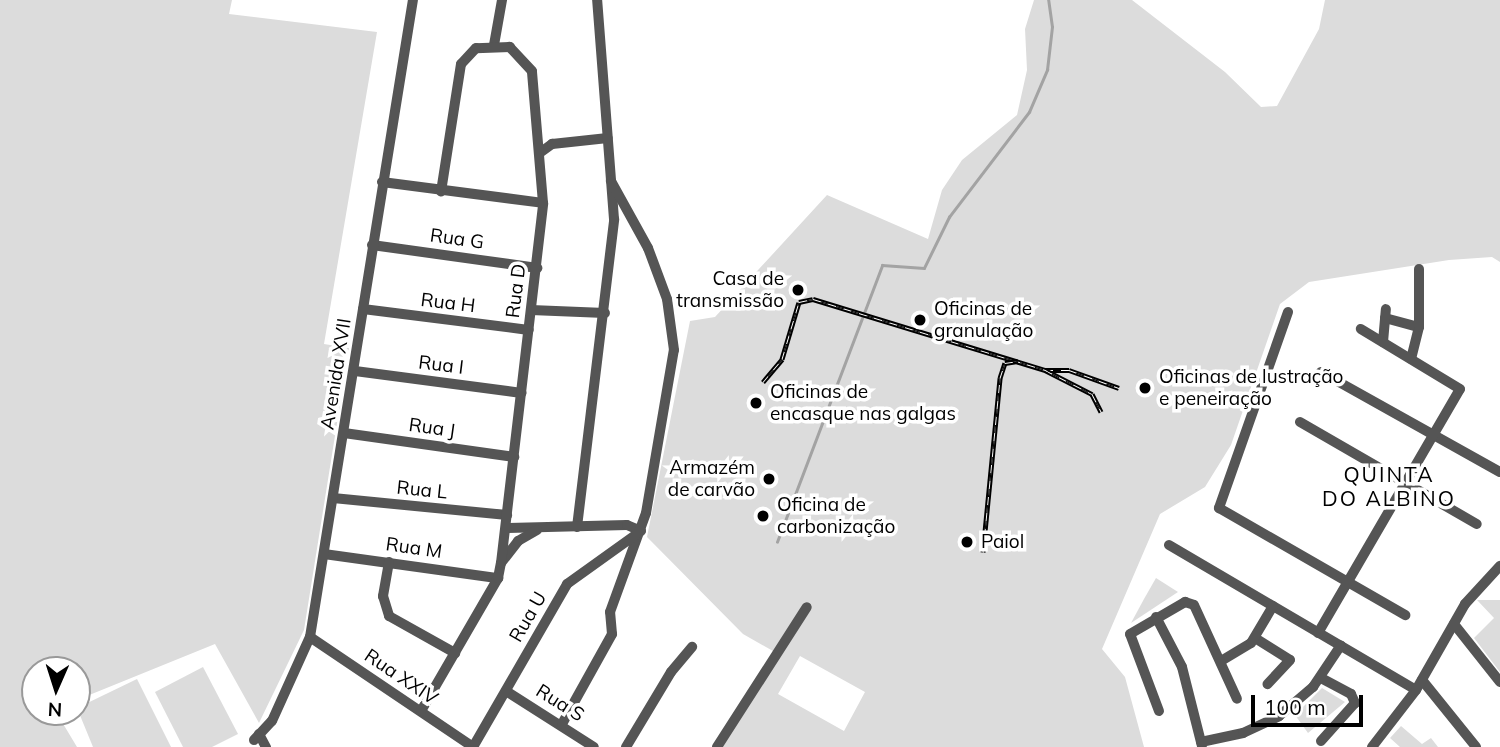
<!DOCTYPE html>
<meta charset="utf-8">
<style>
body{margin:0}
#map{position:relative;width:1500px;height:747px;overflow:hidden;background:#fff;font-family:Mulish,sans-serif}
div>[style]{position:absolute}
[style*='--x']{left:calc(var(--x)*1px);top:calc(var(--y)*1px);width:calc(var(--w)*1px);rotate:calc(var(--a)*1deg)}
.green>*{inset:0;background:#dcdcdc}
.stream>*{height:2.5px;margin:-1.25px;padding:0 1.25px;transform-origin:1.25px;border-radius:1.25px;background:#a3a3a3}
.minor>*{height:10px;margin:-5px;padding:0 5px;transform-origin:5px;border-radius:5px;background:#555}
.rail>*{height:5px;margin-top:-2.5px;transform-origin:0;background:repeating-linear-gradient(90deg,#fff 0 8px,#000 0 16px);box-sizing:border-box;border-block:2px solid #000}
.dots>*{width:19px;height:19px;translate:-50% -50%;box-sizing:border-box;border:4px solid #fff;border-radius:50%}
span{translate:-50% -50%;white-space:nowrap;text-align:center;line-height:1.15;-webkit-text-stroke:7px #fff;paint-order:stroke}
.street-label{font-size:19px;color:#000}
.poi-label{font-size:19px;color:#000}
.right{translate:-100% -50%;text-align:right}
.left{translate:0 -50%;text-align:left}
.neighbourhood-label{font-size:21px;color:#000;letter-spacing:2px}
.north{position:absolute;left:21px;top:656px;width:70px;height:70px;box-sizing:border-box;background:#fff;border:2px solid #999;border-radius:50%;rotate:183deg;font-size:19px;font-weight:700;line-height:28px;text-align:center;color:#000}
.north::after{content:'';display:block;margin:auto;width:24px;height:32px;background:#000;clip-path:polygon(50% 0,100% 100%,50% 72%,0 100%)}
.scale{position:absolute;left:1251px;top:695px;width:112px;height:32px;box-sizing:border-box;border:4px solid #000;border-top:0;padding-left:9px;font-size:21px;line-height:24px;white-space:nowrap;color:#000;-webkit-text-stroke:5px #fff;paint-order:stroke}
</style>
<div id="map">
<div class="green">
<div style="clip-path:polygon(0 0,232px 0,229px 14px,377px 32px,324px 344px,349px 348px,304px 630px,259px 723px,215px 644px,77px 700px,77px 670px,35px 670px,35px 712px,56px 712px,77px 747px,0 747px)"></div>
<div style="clip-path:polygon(evenodd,1034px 0,1132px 0,1225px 72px,1261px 107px,1277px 106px,1319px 29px,1325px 0,1500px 0,1500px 262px,1492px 257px,1449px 260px,1309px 282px,1280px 304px,1231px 445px,1205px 487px,1160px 514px,1102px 649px,1125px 677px,1144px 747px,722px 747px,780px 655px,743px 634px,647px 537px,690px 321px,715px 317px,827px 195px,928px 239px,942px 190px,962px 160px,1017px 115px,1027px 70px,1025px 29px,1034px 0,800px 656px,865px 692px,844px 731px,778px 694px,800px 656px)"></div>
<div style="clip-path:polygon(1156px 578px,1178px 592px,1131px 623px,1144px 599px)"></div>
<div style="clip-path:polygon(1477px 600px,1500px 600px,1500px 672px,1474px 638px,1494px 618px)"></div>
<div style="clip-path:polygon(203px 667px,238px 734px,212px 747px,183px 747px,155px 692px)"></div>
<div style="clip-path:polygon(137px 679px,171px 747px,93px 747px,77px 708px)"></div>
<div style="clip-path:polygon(1322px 688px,1345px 702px,1308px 733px,1295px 715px)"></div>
<div style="clip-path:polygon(1401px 726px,1422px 744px,1431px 738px,1438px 747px,1400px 747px,1390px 738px)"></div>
</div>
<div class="stream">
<div style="--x:777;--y:542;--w:296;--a:-69.2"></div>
<div style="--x:882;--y:265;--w:42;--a:4.1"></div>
<div style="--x:924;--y:268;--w:57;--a:-63.9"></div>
<div style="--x:949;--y:217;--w:132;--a:-52.7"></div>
<div style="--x:1029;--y:112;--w:46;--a:-66.8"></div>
<div style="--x:1047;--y:70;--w:43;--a:-83.4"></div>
<div style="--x:1052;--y:27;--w:27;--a:-98"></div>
</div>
<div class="minor">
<div style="--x:494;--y:45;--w:46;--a:-79.9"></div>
<div style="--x:541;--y:152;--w:14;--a:-36"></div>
<div style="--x:552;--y:144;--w:56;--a:-6.1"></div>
<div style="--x:382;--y:182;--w:162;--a:7.4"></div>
<div style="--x:372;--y:245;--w:167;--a:7.9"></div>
<div style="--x:363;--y:309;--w:167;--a:7.2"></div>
<div style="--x:531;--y:310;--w:74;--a:2.3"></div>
<div style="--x:1288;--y:312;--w:208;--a:109.4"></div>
<div style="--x:1219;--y:508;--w:215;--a:29.9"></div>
<div style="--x:1385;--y:318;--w:35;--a:15"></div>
<div style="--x:1383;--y:342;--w:33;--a:-85"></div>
<div style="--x:1411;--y:359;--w:33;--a:-76"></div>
<div style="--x:1419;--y:327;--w:58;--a:-90"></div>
<div style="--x:355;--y:371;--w:168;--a:7.5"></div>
<div style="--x:1321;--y:372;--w:205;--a:29.2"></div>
<div style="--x:1300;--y:422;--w:204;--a:30"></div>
<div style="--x:344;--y:433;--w:172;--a:8"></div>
<div style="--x:333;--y:498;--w:175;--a:5.6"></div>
<div style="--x:577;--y:527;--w:310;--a:-83.1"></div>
<div style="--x:614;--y:219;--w:220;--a:-94.4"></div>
<div style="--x:506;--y:528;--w:121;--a:-1.4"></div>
<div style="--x:627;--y:525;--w:15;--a:23"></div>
<div style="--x:1169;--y:545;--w:286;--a:30.4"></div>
<div style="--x:324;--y:554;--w:176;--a:7.9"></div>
<div style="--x:389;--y:562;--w:35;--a:100"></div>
<div style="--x:383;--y:596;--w:21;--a:73"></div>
<div style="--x:389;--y:616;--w:76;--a:29.3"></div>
<div style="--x:501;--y:563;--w:28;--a:-52"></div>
<div style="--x:518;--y:541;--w:22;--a:-30"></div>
<div style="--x:1156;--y:617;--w:56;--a:62.5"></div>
<div style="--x:1182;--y:667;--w:81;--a:75.8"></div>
<div style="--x:1454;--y:624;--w:74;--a:51.6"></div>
<div style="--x:1318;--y:633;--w:282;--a:-59.8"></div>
<div style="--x:1460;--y:389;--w:116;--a:-148.8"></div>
<div style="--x:310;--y:637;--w:197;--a:34"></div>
<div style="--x:1255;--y:638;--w:41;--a:32.2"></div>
<div style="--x:1290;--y:660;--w:33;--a:133"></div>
<div style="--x:1221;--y:661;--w:35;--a:-31"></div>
<div style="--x:1251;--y:643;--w:43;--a:-59.3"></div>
<div style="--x:1321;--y:678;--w:34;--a:28"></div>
<div style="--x:1351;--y:694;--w:10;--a:66"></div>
<div style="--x:1355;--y:703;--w:51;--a:131.8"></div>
<div style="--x:1422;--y:680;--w:86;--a:51.1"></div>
<div style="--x:506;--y:691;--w:104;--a:32.5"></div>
<div style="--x:421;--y:711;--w:154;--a:-59.9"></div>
<div style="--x:498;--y:578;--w:15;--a:-79"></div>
<div style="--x:501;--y:563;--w:362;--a:-83.3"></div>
<div style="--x:543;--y:203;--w:132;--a:-94.8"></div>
<div style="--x:532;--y:71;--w:33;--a:-133"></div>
<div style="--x:510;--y:47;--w:34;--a:178"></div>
<div style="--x:476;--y:48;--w:22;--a:133"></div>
<div style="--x:461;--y:64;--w:129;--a:98.9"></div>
<div style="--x:1159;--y:711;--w:82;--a:-110.6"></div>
<div style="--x:1130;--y:634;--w:64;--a:-30.2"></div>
<div style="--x:1185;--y:602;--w:9;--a:18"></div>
<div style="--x:1194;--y:605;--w:103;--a:65.4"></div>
<div style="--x:562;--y:724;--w:103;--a:-60.9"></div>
<div style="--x:612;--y:634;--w:22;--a:-95"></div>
<div style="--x:610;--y:612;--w:105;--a:-70"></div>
<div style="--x:646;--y:513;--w:165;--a:-80.3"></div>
<div style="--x:674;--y:350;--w:51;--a:-97.8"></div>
<div style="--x:667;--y:299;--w:54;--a:-110.4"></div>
<div style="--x:648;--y:248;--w:77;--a:-118.9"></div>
<div style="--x:259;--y:734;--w:15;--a:62"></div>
<div style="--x:254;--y:740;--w:26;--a:-47"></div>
<div style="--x:272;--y:721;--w:92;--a:-65.7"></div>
<div style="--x:310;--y:637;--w:645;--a:-80.82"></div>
<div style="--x:1201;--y:742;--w:43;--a:-12.1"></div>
<div style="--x:1243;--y:733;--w:40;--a:-25"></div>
<div style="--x:1279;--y:716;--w:45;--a:-40.5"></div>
<div style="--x:1313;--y:687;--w:50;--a:-56.3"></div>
<div style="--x:473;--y:747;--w:188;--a:-60"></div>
<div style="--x:567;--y:584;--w:91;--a:-35.6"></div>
<div style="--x:626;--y:747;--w:87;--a:-59"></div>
<div style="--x:671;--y:672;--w:33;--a:-50"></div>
<div style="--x:717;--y:747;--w:166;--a:-57.3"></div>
<div style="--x:1372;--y:747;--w:72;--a:-52.3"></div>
<div style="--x:1416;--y:690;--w:99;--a:-60.3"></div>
<div style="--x:1465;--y:604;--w:52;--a:-47.4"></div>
</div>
<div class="rail">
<div style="--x:1045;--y:370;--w:24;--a:0"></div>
<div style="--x:1069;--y:370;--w:53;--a:19.8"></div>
<div style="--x:763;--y:382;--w:30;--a:-50"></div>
<div style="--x:782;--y:359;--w:59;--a:-73.4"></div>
<div style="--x:799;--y:302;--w:14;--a:-12"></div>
<div style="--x:813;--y:299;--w:243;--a:17"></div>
<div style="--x:1045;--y:370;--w:53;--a:27.1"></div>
<div style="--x:1092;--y:394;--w:20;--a:63"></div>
<div style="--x:983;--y:552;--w:175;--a:-84.4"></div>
<div style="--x:1000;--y:378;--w:16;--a:-72"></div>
<div style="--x:1005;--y:363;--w:13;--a:-9"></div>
</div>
<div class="dots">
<div style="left:798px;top:290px;background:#000"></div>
<div style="left:920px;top:320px;background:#000"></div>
<div style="left:1145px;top:388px;background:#000"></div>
<div style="left:756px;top:403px;background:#000"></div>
<div style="left:769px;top:479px;background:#000"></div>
<div style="left:763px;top:516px;background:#000"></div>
<div style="left:967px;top:542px;background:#000"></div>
</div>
<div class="street-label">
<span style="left:457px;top:239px;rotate:8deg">Rua G</span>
<span style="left:516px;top:291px;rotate:-83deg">Rua D</span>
<span style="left:448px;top:303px;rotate:7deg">Rua H</span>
<span style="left:441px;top:365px;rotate:7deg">Rua I</span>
<span style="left:336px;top:374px;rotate:-81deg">Avenida XVII</span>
<span style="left:432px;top:428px;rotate:8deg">Rua J</span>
<span style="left:422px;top:490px;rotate:6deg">Rua L</span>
<span style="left:414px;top:548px;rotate:8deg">Rua M</span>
<span style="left:528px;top:617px;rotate:-60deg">Rua U</span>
<span style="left:401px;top:677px;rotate:34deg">Rua XXIV</span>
<span style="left:560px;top:703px;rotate:32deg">Rua S</span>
</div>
<div class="poi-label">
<span class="right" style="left:784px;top:290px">Casa de<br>transmissão</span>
<span class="left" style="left:934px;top:320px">Oficinas de<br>granulação</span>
<span class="left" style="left:1159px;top:388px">Oficinas de lustração<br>e peneiração</span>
<span class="left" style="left:770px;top:403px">Oficinas de<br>encasque nas galgas</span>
<span class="right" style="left:755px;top:479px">Armazém<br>de carvão</span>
<span class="left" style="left:777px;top:516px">Oficina de<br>carbonização</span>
<span class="left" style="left:981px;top:542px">Paiol</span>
</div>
<div class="neighbourhood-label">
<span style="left:1389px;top:486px">QUINTA<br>DO ALBINO</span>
</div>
<div class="north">N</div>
<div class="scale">100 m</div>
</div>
